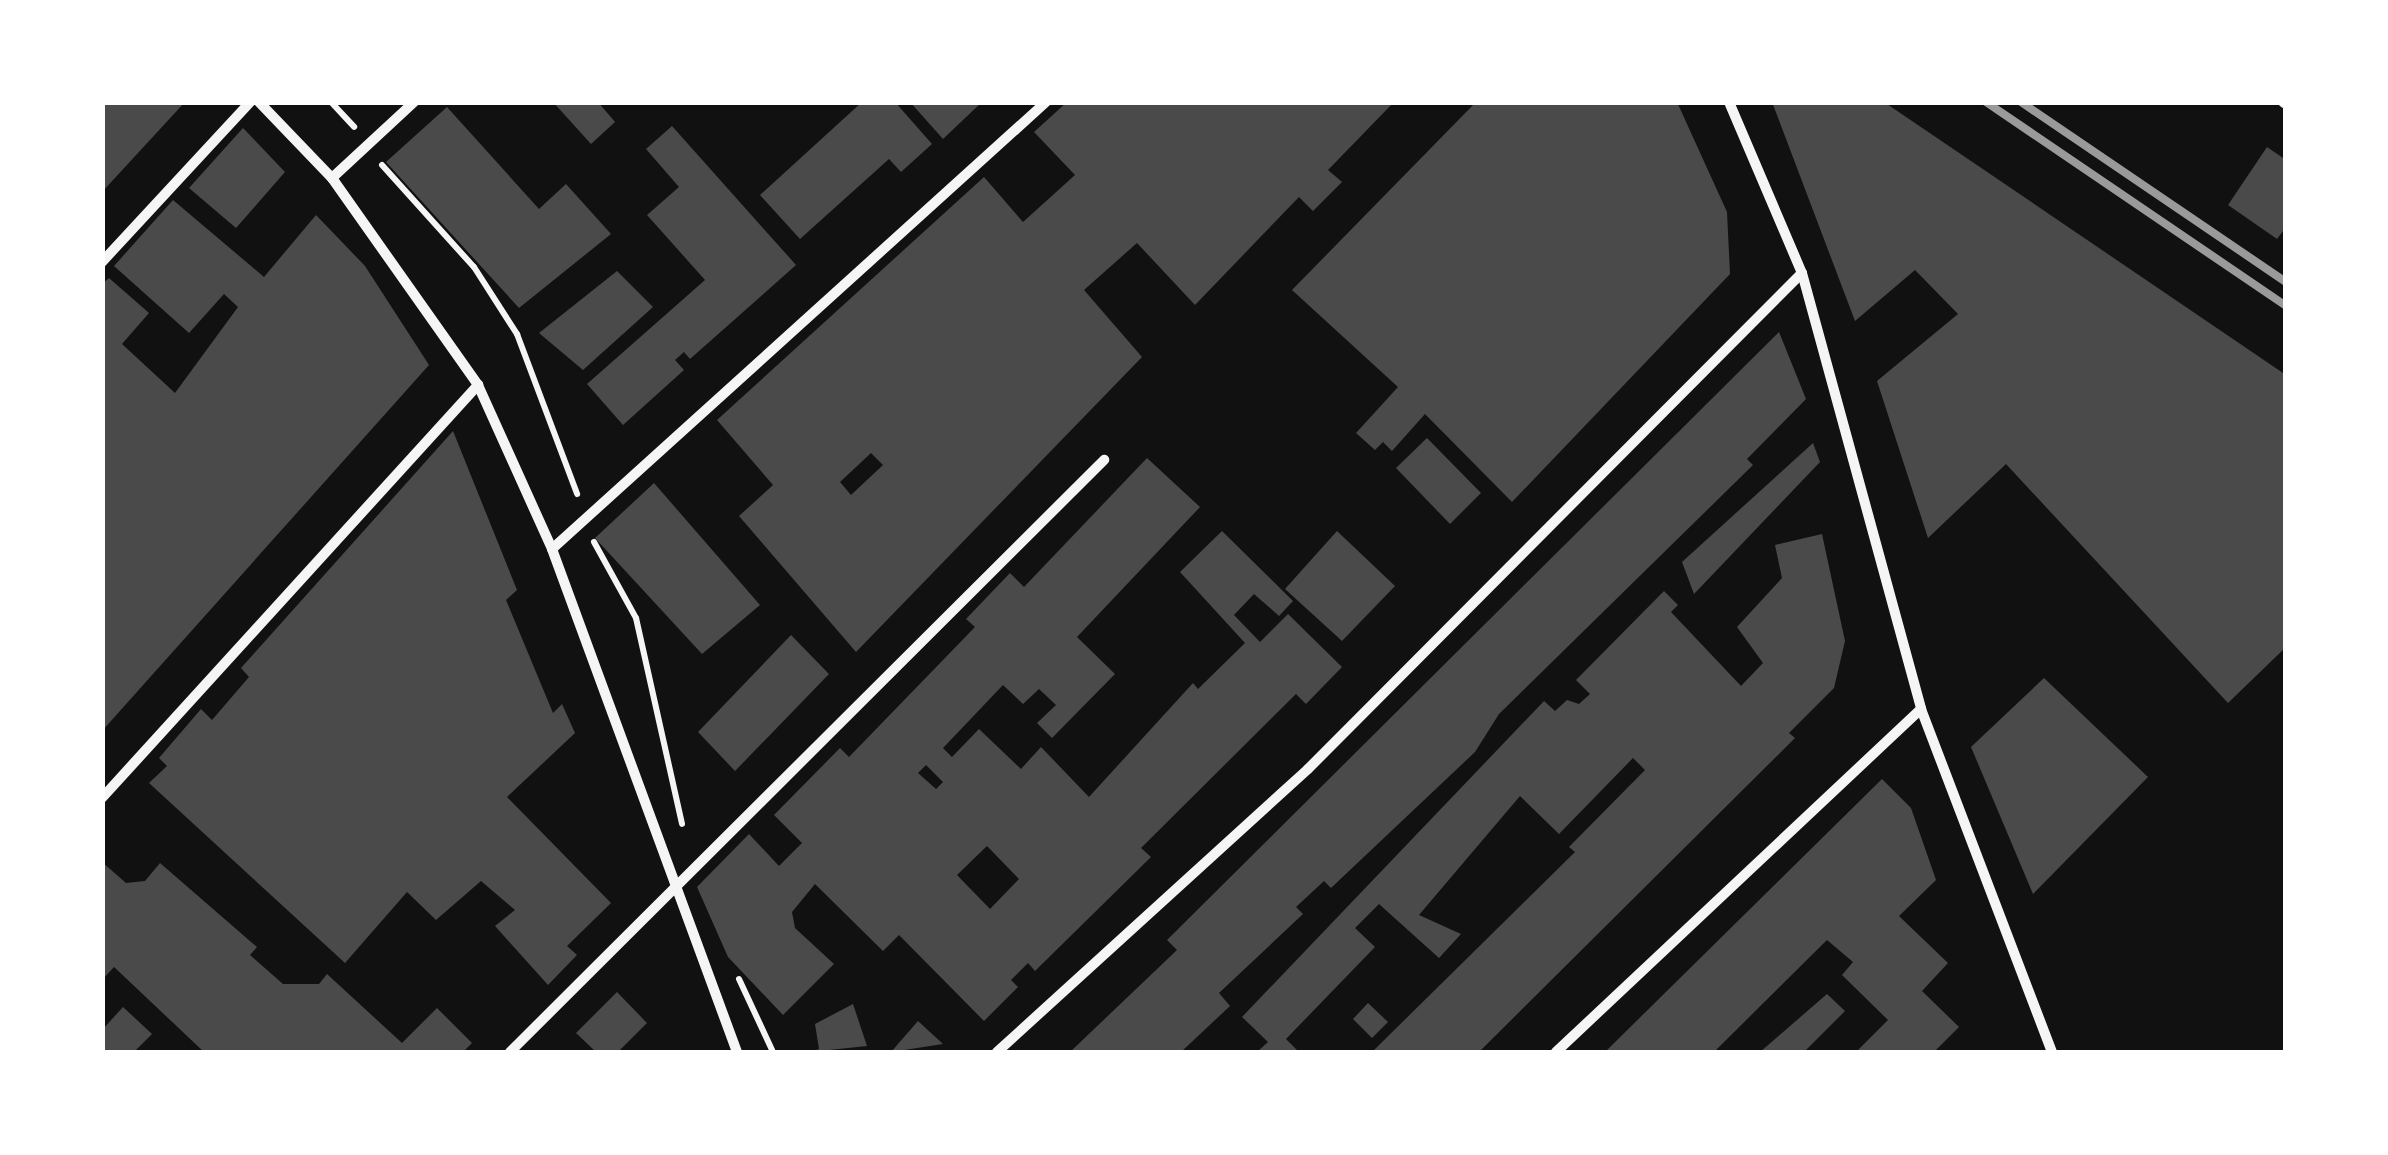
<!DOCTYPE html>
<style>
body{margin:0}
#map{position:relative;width:2388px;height:1155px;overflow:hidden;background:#111;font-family:"Noto Serif",serif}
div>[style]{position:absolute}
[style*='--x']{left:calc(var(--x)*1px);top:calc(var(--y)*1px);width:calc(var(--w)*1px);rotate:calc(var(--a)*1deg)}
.building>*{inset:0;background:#4a4a4a}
.path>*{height:6px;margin:-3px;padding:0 3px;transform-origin:3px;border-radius:3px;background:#f5f5f5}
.minor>*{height:10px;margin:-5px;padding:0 5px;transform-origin:5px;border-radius:5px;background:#f5f5f5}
.rail>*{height:8px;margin:-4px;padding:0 4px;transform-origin:4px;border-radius:4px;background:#9a9a9a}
span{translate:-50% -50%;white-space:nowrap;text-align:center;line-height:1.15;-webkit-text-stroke:8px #fff;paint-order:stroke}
.frame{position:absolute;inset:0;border:105px solid #fff;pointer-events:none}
</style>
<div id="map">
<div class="building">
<div style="clip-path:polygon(102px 102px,185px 102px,102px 192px)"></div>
<div style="clip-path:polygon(553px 102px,598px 102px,615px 122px,591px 144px)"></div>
<div style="clip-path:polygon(862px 102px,895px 102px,932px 144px,901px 172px,889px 159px,800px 239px,760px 195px)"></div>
<div style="clip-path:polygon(910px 102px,982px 102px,943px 139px)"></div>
<div style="clip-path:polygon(evenodd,1067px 102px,1394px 102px,1328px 170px,1342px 182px,1313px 211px,1299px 197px,1195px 305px,1137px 243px,1084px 290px,1142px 357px,856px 652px,739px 516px,773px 485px,717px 420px,984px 177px,1023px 222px,1075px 175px,1034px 132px,1067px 102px,871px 453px,883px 465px,851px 495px,840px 482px,871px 453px)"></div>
<div style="clip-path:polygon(1476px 102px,1677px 102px,1727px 212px,1730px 274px,1512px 502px,1425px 414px,1392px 451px,1383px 442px,1375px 450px,1356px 433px,1398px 387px,1292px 290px)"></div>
<div style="clip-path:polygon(1772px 102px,1884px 102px,2286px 375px,2286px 647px,2228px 703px,2006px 464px,1928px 538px,1877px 381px,1958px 314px,1915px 270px,1855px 321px)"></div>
<div style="clip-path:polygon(447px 107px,539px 209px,566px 184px,611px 234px,519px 308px,386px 162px)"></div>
<div style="clip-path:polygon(672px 126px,796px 265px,690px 359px,684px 352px,675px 360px,684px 370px,623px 425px,587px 384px,705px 280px,647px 215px,679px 187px,646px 149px)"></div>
<div style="clip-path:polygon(243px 128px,285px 172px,236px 228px,189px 188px)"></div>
<div style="clip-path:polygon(2267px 147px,2286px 160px,2286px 227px,2277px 239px,2228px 205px)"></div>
<div style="clip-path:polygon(173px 200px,264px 277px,316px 215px,365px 266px,429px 365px,102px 731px,102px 284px,109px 278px,149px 313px,122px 344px,175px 393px,238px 307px,224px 294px,189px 333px,114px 266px)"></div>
<div style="clip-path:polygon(617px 271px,653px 307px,583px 370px,539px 333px)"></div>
<div style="clip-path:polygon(1779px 332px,1806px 399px,1747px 459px,1753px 465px,1499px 714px,1475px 752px,1331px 888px,1324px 881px,1296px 907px,1303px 914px,1219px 993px,1230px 1006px,1181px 1052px,1070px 1052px,1177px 950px,1167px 940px)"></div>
<div style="clip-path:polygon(453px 431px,517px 590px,506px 600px,553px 713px,562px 704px,575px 733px,507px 797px,611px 903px,567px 946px,577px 955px,548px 985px,495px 926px,515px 910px,481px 881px,436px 920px,407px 892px,345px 963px,149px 783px,167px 766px,159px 758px,201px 709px,212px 720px,249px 677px,241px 668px)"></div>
<div style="clip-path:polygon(1427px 438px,1481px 493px,1450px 524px,1396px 468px)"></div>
<div style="clip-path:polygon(1813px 443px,1820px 462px,1694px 594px,1682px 562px)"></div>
<div style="clip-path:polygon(evenodd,1147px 458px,1200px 507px,1077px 637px,1115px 674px,1052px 738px,1037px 723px,1056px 705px,1039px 689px,1023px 704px,1003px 685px,943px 748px,952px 757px,979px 729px,1021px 769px,1041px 747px,1089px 797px,1193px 683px,1198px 689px,1245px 643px,1180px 572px,1222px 531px,1293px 601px,1279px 616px,1254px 594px,1234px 615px,1260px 642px,1288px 614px,1342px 667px,1306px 704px,1296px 694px,1141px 848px,1151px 857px,1035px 971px,1028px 963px,1011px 980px,1018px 987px,984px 1021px,899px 935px,883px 951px,815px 884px,792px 912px,795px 928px,834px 964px,783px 1015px,728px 957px,697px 887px,749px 834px,779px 866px,802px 843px,774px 815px,840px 748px,849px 757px,975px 627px,966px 619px,1010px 573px,1024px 587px,1147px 458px,926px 765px,943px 782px,936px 789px,918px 773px,926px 765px,1147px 458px,987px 846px,1019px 879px,990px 909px,957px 875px,987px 846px)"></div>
<div style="clip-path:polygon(654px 483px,760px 605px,702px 654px,595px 538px)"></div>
<div style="clip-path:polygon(1337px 531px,1395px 586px,1342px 641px,1285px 589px)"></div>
<div style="clip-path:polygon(1822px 534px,1845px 641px,1834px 688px,1789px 733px,1795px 738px,1479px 1052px,1372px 1052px,1575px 852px,1569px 847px,1645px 770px,1633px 758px,1559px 834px,1520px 796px,1419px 915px,1461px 934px,1439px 958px,1379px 904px,1355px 928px,1375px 947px,1286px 1039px,1299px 1052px,1257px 1052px,1268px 1042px,1242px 1017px,1544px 701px,1555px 711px,1567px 700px,1579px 704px,1590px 694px,1576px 680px,1664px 591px,1678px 605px,1671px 612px,1741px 686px,1763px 663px,1737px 627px,1782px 578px,1775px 545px)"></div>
<div style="clip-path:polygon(791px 635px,829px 674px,735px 771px,698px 732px)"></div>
<div style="clip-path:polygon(2044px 678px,2148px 777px,2033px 894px,1971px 747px)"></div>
<div style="clip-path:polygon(1882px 779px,1911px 808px,1936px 880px,1899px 916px,1948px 963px,1922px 991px,1959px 1027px,1934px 1052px,1856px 1052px,1888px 1020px,1842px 975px,1853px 962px,1827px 940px,1714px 1052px,1605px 1052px)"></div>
<div style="clip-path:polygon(102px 862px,126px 883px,145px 881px,160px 863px,257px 947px,250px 955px,283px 984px,319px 984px,327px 974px,402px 1043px,437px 1008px,472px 1043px,463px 1052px,204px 1052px,114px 967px,102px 980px)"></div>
<div style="clip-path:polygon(617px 992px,647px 1023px,618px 1052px,596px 1052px,576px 1033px)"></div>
<div style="clip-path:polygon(1827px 994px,1845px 1011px,1804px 1052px,1760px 1052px)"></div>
<div style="clip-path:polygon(1368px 1003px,1388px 1022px,1372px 1038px,1353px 1019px)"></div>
<div style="clip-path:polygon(853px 1004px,867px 1046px,810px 1052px,819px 1049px,815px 1024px)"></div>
<div style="clip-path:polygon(123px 1007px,152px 1034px,134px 1052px,102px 1052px,102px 1030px)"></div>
<div style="clip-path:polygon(918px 1021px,943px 1044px,891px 1052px)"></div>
</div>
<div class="path">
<div style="--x:331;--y:102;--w:34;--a:47"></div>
<div style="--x:382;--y:165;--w:137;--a:48"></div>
<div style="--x:474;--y:267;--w:80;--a:57.3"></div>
<div style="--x:517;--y:334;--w:171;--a:69.4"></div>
<div style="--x:594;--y:542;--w:87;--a:61.1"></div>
<div style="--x:636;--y:618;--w:211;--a:77.4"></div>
<div style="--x:739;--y:979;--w:81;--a:65"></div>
</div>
<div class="minor">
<div style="--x:259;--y:102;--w:105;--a:46.2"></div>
<div style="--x:332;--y:178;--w:253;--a:54.8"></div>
<div style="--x:478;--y:385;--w:180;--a:65.7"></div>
<div style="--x:552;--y:549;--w:536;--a:69.81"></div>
<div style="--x:1729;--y:102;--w:186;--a:66.9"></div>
<div style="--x:1802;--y:273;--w:452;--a:74.7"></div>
<div style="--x:1921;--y:709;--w:367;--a:69.1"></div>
<div style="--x:2283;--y:102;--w:4;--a:34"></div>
<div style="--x:332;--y:178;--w:112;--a:-42.8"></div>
<div style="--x:102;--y:262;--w:218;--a:-47.2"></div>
<div style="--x:552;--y:549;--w:666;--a:-42.14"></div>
<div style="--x:102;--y:798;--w:559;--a:-47.68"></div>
<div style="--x:510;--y:1052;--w:839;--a:-44.9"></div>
<div style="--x:997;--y:1052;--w:420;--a:-42.3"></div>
<div style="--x:1308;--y:769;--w:700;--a:-45.12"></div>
<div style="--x:1556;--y:1052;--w:501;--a:-43.22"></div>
</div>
<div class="rail">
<div style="--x:1986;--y:102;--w:363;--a:34.2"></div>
<div style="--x:2021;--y:102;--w:320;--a:34.2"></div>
</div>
<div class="frame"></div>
</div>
